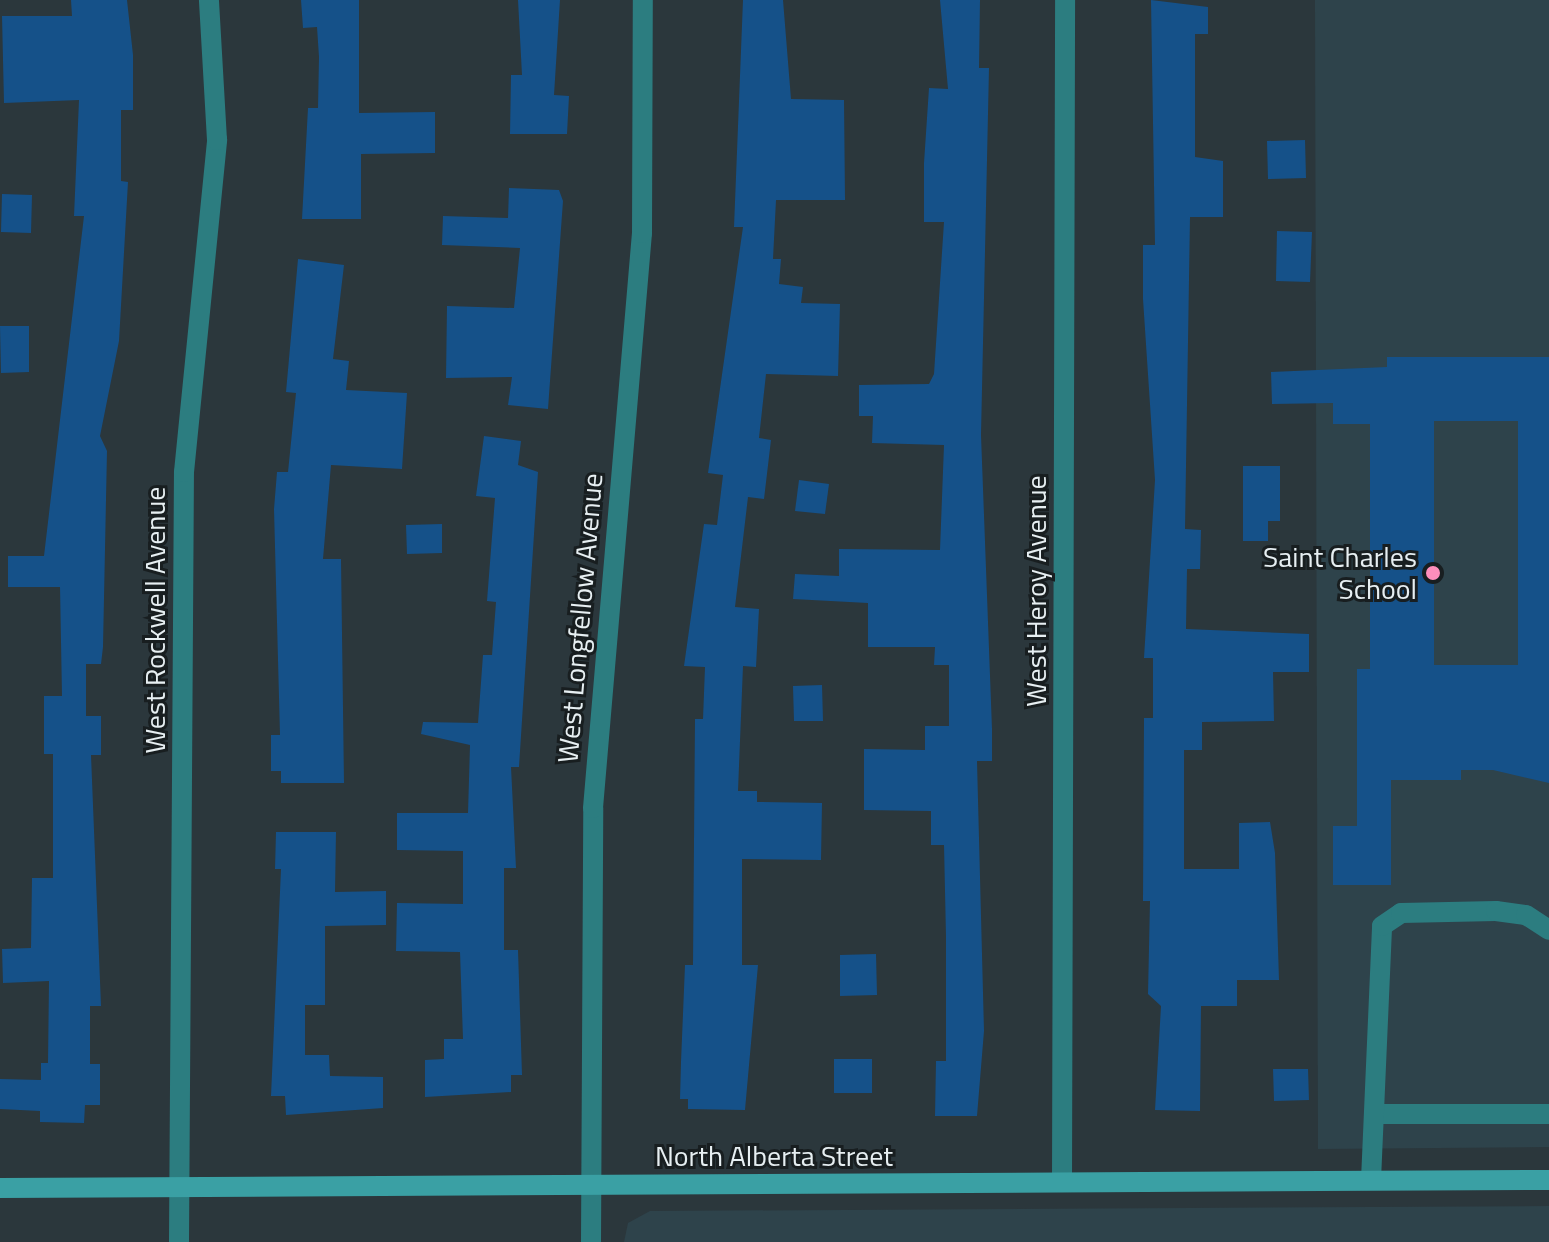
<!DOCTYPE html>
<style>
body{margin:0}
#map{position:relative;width:1549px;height:1242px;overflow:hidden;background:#2b373c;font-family:"Titillium Web",sans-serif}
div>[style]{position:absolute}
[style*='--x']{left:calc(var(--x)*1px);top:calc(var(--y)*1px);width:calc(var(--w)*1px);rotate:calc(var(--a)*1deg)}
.built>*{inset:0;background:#2e434b}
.building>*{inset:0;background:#155189}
.service>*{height:20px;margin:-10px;padding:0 10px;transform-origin:10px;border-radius:10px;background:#2c7d80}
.minor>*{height:20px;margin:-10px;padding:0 10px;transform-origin:10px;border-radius:10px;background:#2c7d80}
.secondary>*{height:20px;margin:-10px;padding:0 10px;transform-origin:10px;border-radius:10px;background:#3aa0a4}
.dots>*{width:22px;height:22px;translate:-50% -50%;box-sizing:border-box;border:4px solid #181e20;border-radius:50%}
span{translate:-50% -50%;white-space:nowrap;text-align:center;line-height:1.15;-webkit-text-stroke:6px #181e20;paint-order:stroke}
.poi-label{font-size:28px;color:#e7eff2}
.right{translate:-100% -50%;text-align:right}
.street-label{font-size:28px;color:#e7eff2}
</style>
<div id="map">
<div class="built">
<div style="clip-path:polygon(1315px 0,1549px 0,1549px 1147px,1318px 1149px)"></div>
<div style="clip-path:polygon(1549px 1206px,1549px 1242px,624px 1242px,628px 1223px,650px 1211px)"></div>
</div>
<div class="building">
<div style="clip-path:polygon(71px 0,127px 0,133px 55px,133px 110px,121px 110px,121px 181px,128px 182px,119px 341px,100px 436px,107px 451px,103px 647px,101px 664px,86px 664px,86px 716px,101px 716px,101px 755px,91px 755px,101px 1006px,90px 1006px,90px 1064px,100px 1064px,100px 1105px,85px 1105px,84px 1123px,40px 1122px,40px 1111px,0 1109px,0 1079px,41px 1080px,41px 1063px,48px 1063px,49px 981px,3px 983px,2px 949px,31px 948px,32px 878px,53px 878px,53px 754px,44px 754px,44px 696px,62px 696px,60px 587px,8px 587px,8px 556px,44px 556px,84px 216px,74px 216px,79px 100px,4px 103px,2px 16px,72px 16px)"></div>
<div style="clip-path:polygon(301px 0,359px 0,359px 113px,435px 112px,435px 153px,361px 154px,361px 219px,302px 219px,308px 108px,318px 108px,319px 57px,317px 27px,303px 28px)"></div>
<div style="clip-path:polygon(518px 0,560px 0,554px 95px,569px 96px,567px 134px,510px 134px,511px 75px,522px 75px)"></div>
<div style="clip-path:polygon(743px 0,783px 0,791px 99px,844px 100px,845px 200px,776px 200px,773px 259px,781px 259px,779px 284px,803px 287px,801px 303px,840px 304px,838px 376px,766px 374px,759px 438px,771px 440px,764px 499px,748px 497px,735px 607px,759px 609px,756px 667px,743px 666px,738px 791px,757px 791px,757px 802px,822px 803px,821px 860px,742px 859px,742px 965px,758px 965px,745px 1110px,688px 1109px,688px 1099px,680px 1099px,681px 1062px,685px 965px,693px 965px,695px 719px,703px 719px,705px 667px,684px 666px,704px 524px,717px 525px,723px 475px,708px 473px,743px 227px,734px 227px)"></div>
<div style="clip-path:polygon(940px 0,980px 0,979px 68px,989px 68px,981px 435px,992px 729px,992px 761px,977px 761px,984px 1031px,977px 1116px,935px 1116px,936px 1061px,946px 1061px,946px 937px,944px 845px,931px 845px,931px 811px,864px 810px,864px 749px,925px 750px,925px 726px,949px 726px,949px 665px,934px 665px,935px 647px,868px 647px,868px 603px,793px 599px,795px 574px,839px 576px,839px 549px,940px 550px,944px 445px,872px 443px,873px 416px,859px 416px,859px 385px,929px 384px,934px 374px,944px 222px,924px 222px,924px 163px,929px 88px,948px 89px)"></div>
<div style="clip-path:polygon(1151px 0,1208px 7px,1208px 34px,1195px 34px,1195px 157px,1223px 161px,1223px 217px,1190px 217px,1185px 529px,1201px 530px,1200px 569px,1187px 569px,1186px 629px,1309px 634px,1309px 672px,1273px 672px,1274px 721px,1202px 722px,1202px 750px,1184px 750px,1184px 869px,1239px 869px,1239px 823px,1270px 822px,1275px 853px,1279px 980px,1237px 980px,1237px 1006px,1201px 1006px,1200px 1111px,1155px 1110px,1161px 1006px,1148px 994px,1150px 901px,1143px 901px,1144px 718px,1153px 718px,1153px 658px,1144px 658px,1155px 480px,1143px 299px,1143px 245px,1155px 245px)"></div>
<div style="clip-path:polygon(1305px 140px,1306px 178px,1268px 179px,1267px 141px)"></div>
<div style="clip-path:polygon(509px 188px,559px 190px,563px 201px,548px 409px,508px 405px,512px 377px,446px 378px,447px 306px,514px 308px,520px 248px,442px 245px,443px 216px,508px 218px)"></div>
<div style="clip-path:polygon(2px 194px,32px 195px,31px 233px,1px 232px)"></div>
<div style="clip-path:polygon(1277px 231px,1312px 232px,1310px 282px,1276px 281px)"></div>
<div style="clip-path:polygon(298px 259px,344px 265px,333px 359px,349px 361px,346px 390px,407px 393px,402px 469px,331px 465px,323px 559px,341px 559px,344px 783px,281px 783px,281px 771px,271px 771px,271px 735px,280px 735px,274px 509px,277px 472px,288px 472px,296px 393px,286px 392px)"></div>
<div style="clip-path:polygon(0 326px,29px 326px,29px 372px,1px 373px)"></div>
<div style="clip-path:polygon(evenodd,1387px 357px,1549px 357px,1549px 783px,1493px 770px,1461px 770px,1461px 780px,1391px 780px,1391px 885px,1333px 885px,1333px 826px,1357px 826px,1357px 669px,1370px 669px,1370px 424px,1333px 424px,1333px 403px,1272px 404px,1271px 372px,1387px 367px,1387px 357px,1434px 421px,1518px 421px,1518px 665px,1434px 665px,1434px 421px)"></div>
<div style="clip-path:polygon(484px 436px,521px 441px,518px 465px,538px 472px,519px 767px,511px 767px,516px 868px,504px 868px,504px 950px,518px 950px,522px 1075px,511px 1075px,511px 1092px,425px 1097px,425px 1060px,444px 1059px,444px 1039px,463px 1039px,460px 952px,396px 951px,397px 903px,463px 904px,463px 851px,397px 850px,397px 813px,468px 813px,470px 745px,421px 734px,423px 722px,478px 723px,483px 655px,492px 655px,496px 602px,487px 601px,495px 498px,476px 496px)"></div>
<div style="clip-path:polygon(1243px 466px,1280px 466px,1280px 521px,1268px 521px,1268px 541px,1243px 541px)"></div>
<div style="clip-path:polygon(799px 480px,829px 484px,825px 514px,795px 511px)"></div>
<div style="clip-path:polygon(442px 524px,442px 553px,407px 554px,406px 525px)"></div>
<div style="clip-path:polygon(822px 685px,823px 721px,794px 721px,793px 686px)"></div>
<div style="clip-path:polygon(276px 832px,336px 832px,335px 892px,386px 891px,386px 925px,325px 926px,325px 1005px,305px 1005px,305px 1055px,329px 1055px,330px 1076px,383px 1077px,383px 1108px,286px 1115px,285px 1096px,271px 1096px,281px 869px,275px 869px)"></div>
<div style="clip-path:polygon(876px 954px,877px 995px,840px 996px,840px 955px)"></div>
<div style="clip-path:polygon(834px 1059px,872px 1059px,872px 1093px,834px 1093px)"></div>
<div style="clip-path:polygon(1273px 1069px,1308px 1069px,1309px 1100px,1274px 1101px)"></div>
</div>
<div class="service">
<div style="--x:1374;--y:1114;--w:175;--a:0"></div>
<div style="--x:1371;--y:1180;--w:254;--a:-87.5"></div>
<div style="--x:1382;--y:926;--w:23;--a:-34"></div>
<div style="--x:1401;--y:913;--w:95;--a:-1.2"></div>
<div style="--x:1496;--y:911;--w:30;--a:8"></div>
<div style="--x:1526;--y:915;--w:27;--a:33"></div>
</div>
<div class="minor">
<div style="--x:1062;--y:1182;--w:1182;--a:-89.85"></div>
<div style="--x:179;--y:1242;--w:770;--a:-89.63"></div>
<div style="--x:184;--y:472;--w:334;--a:-84.3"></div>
<div style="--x:217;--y:140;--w:140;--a:-93.3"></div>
<div style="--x:591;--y:1242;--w:434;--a:-89.7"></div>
<div style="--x:593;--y:808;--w:577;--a:-85.13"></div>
<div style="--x:642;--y:233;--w:233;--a:-89.8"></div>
</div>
<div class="secondary">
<div style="--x:0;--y:1188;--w:1549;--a:-0.3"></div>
</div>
<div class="dots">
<div style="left:1433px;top:573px;background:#fe8ebc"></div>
</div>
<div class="poi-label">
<span class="right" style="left:1417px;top:573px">Saint Charles<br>School</span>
</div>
<div class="street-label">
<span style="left:1036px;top:591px;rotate:-90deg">West Heroy Avenue</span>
<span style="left:580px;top:618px;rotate:-85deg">West Longfellow Avenue</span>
<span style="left:155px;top:620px;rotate:-90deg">West Rockwell Avenue</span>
<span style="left:774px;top:1156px">North Alberta Street</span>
</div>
</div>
